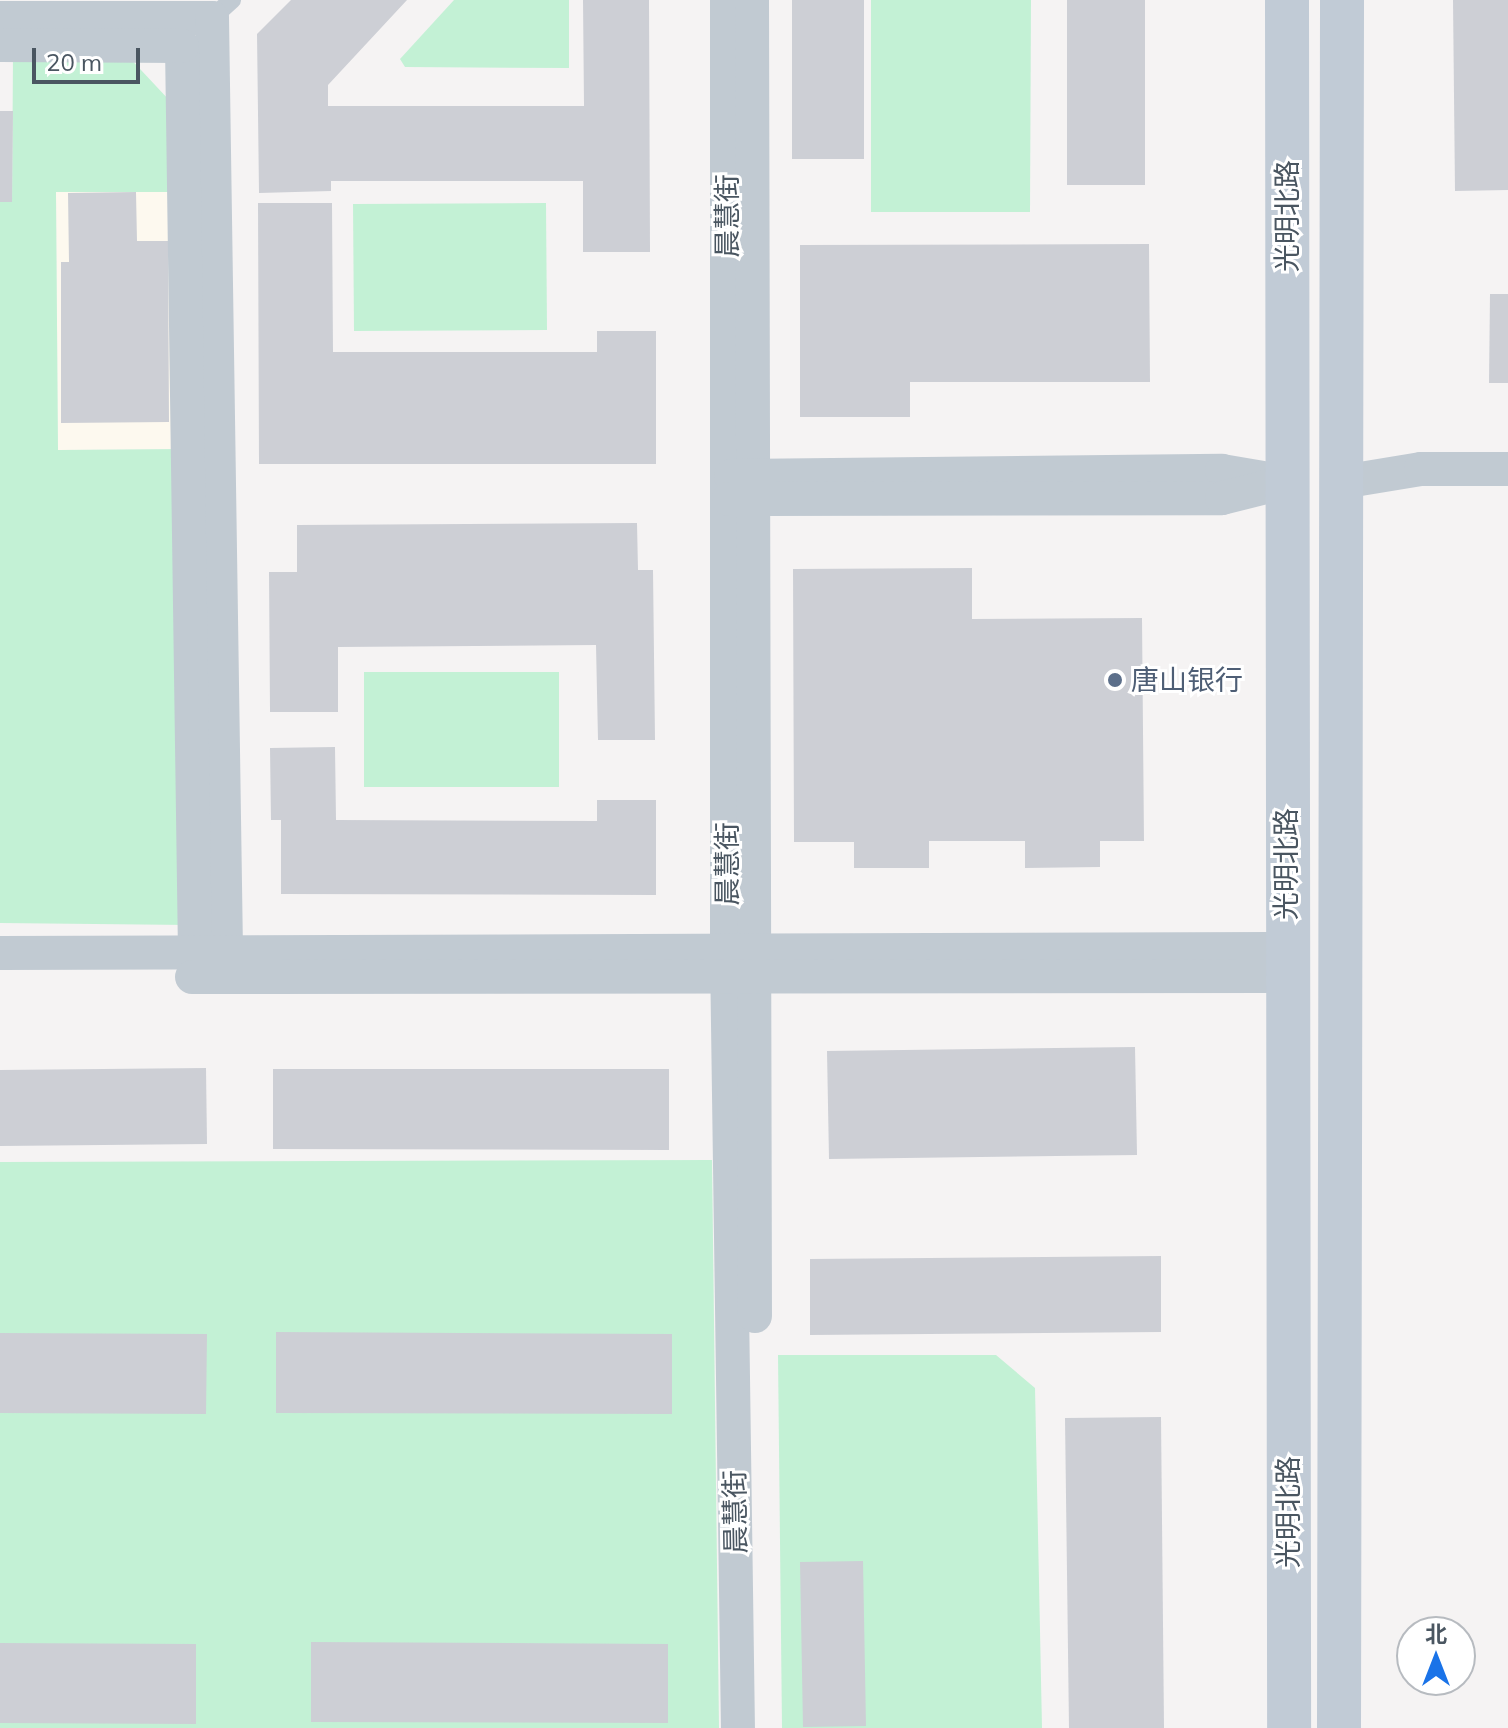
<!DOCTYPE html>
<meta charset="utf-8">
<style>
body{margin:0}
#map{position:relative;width:1508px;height:1728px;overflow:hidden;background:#f5f3f3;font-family:Mulish,"Noto Sans SC",sans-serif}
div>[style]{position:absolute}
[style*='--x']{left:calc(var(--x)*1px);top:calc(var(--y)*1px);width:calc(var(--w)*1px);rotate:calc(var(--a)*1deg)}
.commercial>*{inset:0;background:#fdf9ef}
.green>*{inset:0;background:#c3f1d5}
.building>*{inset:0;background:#cdcfd5}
.lane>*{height:18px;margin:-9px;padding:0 9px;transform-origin:9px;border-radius:9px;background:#c1cad2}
.street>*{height:34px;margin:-17px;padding:0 17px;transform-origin:17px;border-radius:17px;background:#c1cad2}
.secondary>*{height:44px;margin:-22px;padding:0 22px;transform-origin:22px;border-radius:22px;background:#c1cbd6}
.dots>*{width:22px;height:22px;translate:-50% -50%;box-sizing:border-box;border:4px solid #fff;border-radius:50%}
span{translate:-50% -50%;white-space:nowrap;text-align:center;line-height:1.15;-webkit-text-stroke:6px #fff;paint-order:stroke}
.street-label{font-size:28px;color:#4a5661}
.service-label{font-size:28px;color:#4e5e75}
.left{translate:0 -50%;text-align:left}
.north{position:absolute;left:1396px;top:1616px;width:80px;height:80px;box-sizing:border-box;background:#fff;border:2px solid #b7bbc0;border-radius:50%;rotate:0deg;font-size:22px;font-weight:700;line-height:32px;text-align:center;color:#4a5661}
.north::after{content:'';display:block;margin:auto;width:28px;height:36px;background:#1a73e8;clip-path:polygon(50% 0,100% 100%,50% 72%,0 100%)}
.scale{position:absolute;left:32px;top:48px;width:108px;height:36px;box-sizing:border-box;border:4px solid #4a5661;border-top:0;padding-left:10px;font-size:24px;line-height:28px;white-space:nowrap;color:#4a5661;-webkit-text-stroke:6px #fff;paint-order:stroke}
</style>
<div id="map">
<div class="commercial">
<div style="clip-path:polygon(56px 191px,184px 192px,185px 449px,58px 450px)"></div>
</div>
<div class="green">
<div style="clip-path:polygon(454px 0,569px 0,569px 68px,405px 67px,400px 59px)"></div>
<div style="clip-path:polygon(871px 0,1031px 0,1030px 212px,871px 212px)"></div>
<div style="clip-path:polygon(13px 54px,126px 54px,185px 117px,184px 192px,56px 192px,58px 450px,185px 449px,189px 925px,0 923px,0 202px,12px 202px)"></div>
<div style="clip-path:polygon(546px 203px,547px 330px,354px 331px,353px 204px)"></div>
<div style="clip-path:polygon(364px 672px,559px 672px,559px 787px,364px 787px)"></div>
<div style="clip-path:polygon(712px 1160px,719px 1728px,0 1728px,0 1162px)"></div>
<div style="clip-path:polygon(778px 1355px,996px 1355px,1035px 1388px,1042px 1728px,782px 1728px)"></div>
</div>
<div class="building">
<div style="clip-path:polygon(291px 0,407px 0,328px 85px,328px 106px,584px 106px,583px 0,649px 0,650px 252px,583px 252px,583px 181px,331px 181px,331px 191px,259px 193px,257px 34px)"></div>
<div style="clip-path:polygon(792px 0,864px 0,864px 159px,792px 159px)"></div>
<div style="clip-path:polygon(1067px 0,1145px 0,1145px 185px,1067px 185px)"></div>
<div style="clip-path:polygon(1453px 0,1508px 0,1508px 190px,1455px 191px)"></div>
<div style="clip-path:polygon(0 111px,13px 111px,12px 202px,0 202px)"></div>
<div style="clip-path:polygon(136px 192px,137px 241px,168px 241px,169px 422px,61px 423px,61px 262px,69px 262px,68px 193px)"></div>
<div style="clip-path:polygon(258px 203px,332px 203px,333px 352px,597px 352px,597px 331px,656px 331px,656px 464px,259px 464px)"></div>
<div style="clip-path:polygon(1149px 244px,1150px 382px,910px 382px,910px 417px,800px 417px,800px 245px)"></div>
<div style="clip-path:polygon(1490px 294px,1508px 294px,1508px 383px,1489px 383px)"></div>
<div style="clip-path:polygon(637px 523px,638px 570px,653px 570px,655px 740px,598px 740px,596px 645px,338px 647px,338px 712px,270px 712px,269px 572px,297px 572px,297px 525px)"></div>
<div style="clip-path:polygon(972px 568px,972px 619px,1142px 618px,1144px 841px,1100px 841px,1100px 867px,1025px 868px,1025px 841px,929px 841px,929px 868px,854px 868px,854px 842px,794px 842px,793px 569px)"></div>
<div style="clip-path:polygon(335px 747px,336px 820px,597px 821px,597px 800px,656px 800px,656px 895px,281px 894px,281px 820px,271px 820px,270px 748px)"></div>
<div style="clip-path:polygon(1135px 1047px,1137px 1155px,829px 1159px,827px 1051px)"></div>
<div style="clip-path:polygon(206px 1068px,207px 1144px,0 1146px,0 1070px)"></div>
<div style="clip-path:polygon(273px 1069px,669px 1069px,669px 1150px,273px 1149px)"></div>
<div style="clip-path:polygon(1161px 1256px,1161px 1332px,810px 1335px,810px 1259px)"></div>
<div style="clip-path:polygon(276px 1332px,672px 1334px,672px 1414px,276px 1413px)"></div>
<div style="clip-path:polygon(0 1333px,207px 1334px,206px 1414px,0 1413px)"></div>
<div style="clip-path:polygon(1161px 1417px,1164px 1728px,1069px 1728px,1065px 1418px)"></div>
<div style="clip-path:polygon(863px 1561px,866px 1726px,803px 1727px,800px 1562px)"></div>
<div style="clip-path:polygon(311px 1642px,668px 1644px,668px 1723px,311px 1722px)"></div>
<div style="clip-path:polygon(0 1643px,196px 1644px,196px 1724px,0 1723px)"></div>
</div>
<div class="lane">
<div style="--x:212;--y:18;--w:27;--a:-42"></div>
</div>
<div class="street">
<div style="--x:727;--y:0;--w:953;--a:90"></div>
<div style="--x:727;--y:953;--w:775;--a:89.19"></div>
<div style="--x:752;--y:0;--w:1316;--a:89.87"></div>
<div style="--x:0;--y:18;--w:212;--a:0"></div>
<div style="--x:212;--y:18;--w:935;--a:89.14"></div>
<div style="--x:226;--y:953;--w:28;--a:122"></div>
<div style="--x:211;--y:977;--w:28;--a:-125"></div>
<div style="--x:195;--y:954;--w:908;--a:-90.82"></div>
<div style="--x:182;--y:46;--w:182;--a:-179.7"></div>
<div style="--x:731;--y:476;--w:491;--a:-0.6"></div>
<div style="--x:1222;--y:471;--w:49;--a:9.5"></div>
<div style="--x:1342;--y:482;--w:80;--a:-9.3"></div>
<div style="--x:1421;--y:469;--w:87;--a:0"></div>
<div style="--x:729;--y:499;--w:493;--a:-0.1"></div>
<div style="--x:1222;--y:498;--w:66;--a:-14"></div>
<div style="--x:0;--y:953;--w:1286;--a:-0.18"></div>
<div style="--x:192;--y:977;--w:1094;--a:-0.05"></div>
</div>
<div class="secondary">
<div style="--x:1287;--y:0;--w:1728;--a:89.93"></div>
<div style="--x:1339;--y:1728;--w:1728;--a:-89.9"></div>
</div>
<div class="dots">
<div style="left:1115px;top:680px;background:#5c6f8a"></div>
</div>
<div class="street-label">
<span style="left:727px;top:216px;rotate:-90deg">晨慧街</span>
<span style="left:1287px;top:216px;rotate:-90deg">光明北路</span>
<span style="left:727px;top:864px;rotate:-90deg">晨慧街</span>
<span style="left:1286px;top:864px;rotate:-90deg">光明北路</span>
<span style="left:735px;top:1512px;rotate:-91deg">晨慧街</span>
<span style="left:1288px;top:1512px;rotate:-90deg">光明北路</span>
</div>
<div class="service-label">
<span class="left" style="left:1131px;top:680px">唐山银行</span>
</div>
<div class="north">北</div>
<div class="scale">20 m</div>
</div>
